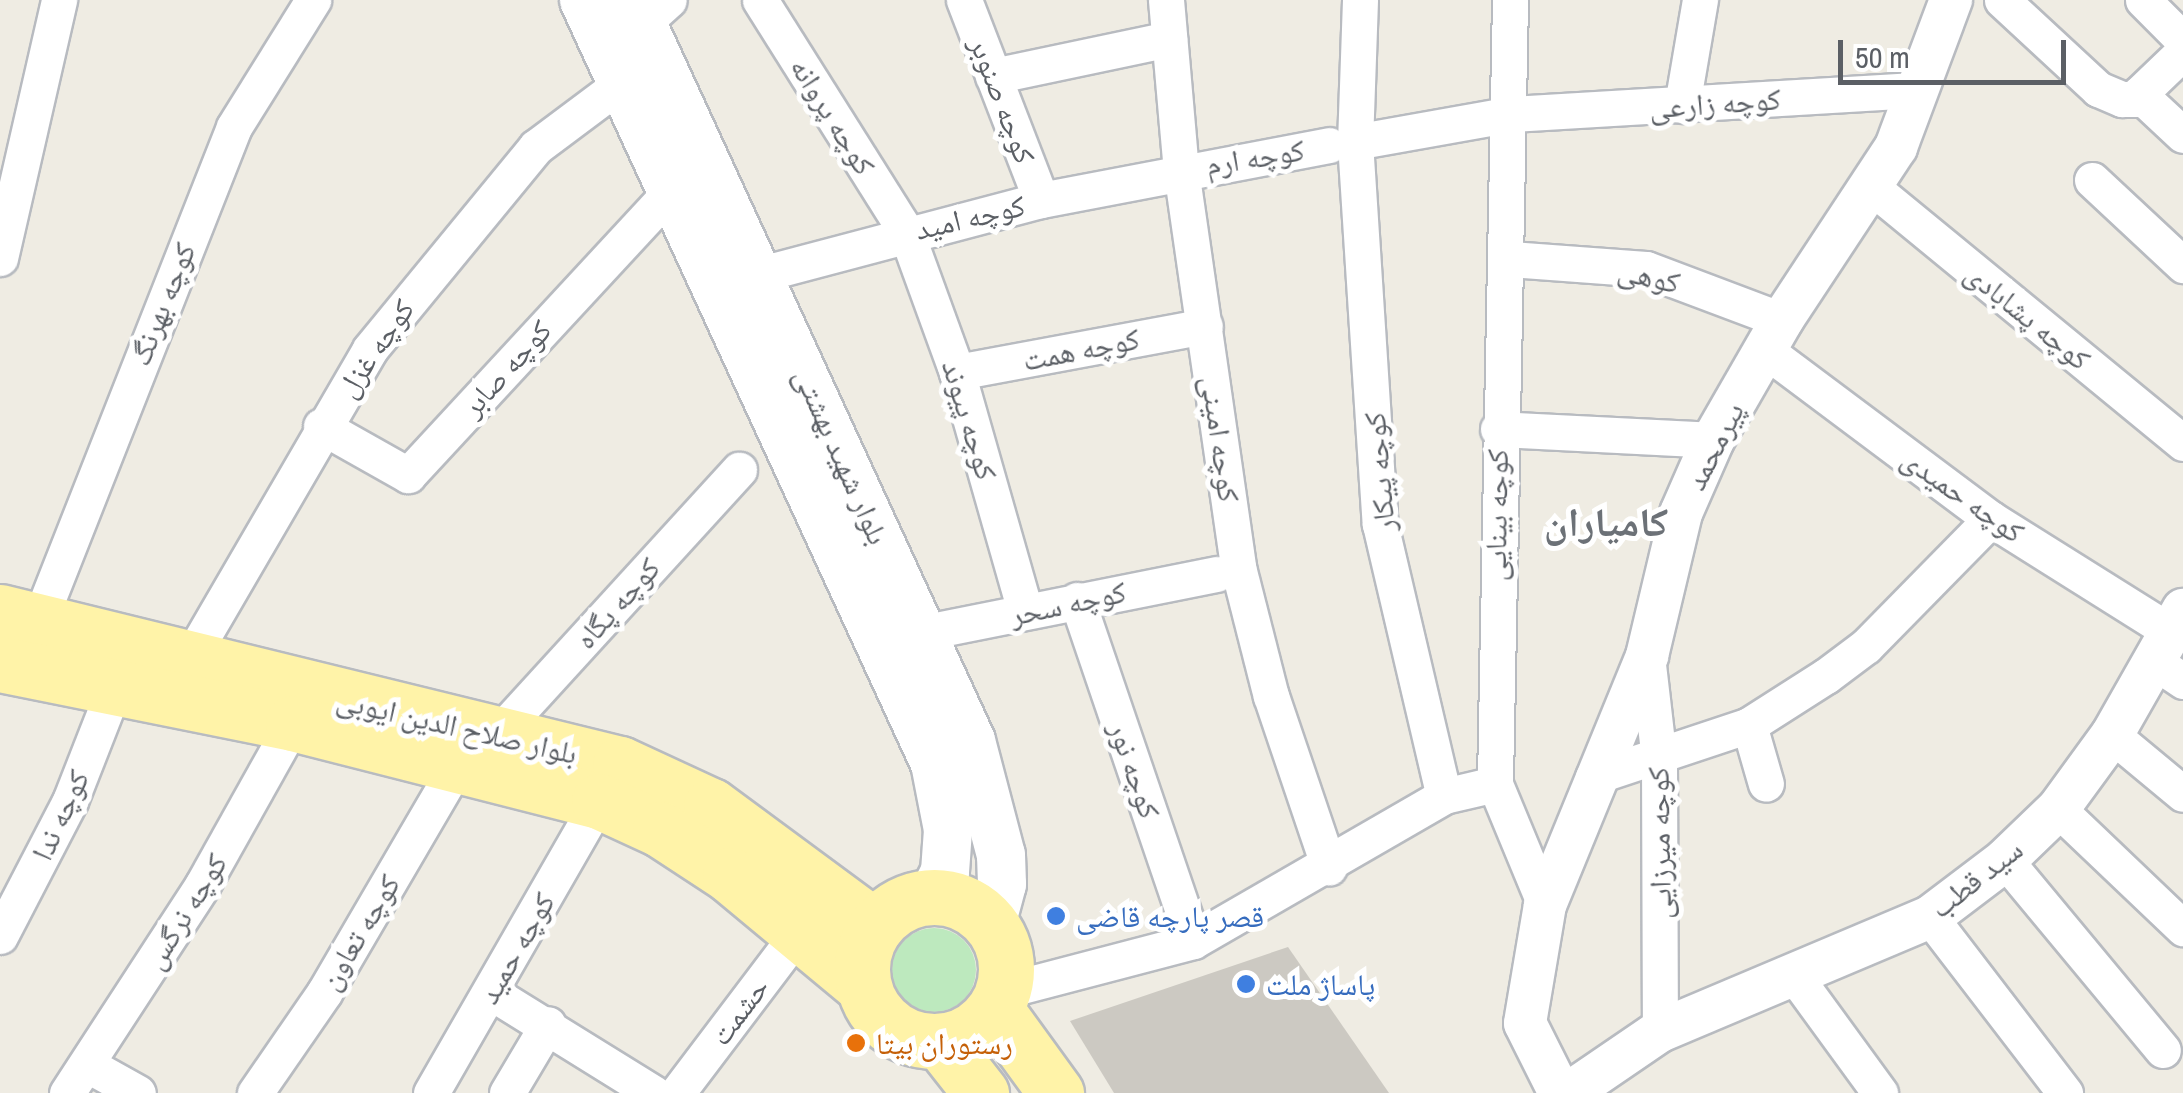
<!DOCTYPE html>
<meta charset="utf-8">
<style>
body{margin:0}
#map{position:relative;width:2183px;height:1093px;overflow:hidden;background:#efece3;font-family:"Archivo Narrow","Noto Naskh Arabic",sans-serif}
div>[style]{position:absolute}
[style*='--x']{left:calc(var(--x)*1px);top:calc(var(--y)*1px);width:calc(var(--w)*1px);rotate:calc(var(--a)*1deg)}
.green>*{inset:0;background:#bde9be}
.round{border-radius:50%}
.building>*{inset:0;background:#ccc9c2}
.roads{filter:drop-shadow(2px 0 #b8bbc0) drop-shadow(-2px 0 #b8bbc0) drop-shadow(0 2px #b8bbc0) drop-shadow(0 -2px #b8bbc0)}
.minor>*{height:35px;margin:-17.5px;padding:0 17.5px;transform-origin:17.5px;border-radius:17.5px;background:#fff}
.tertiary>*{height:42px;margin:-21px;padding:0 21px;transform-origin:21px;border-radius:21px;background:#fff}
.secondary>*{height:48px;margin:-24px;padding:0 24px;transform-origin:24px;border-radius:24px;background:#fff}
.primary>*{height:55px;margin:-27.5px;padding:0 27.5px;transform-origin:27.5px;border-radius:27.5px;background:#fff3a8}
.primary>.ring{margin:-27.5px;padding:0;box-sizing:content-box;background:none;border:55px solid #fff3a8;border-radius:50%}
.dots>*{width:28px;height:28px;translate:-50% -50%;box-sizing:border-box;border:5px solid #fff;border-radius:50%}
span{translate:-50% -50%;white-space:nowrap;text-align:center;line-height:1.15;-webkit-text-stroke:10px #fff;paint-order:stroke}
.street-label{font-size:30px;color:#5b5f65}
.shop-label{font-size:30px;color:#366cbe}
.left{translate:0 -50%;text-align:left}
.food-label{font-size:30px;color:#c56008}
.district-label{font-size:40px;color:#6c7177;font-weight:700}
.scale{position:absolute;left:1838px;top:40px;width:228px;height:45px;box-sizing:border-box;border:5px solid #5b5f65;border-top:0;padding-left:12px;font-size:30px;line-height:35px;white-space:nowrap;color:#5b5f65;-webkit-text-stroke:8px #fff;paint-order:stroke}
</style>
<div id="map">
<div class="green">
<div class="round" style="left:892px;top:928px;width:84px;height:84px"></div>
</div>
<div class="building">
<div style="clip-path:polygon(1288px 947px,1389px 1093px,1114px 1093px,1070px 1021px)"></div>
</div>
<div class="roads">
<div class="minor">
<div style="--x:760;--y:0;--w:274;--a:57.8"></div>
<div style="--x:906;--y:232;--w:149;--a:70"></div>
<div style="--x:957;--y:372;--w:248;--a:74.1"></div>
<div style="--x:964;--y:0;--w:214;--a:68.9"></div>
<div style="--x:1166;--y:0;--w:171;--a:85"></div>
<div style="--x:1181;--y:170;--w:401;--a:81.8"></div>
<div style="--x:1238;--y:567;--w:133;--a:75.7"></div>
<div style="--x:1271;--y:696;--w:181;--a:71.3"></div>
<div style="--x:1360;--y:0;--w:142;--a:92"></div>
<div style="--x:1355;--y:142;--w:383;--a:86.3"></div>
<div style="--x:1380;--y:524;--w:279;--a:76.8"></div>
<div style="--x:1510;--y:0;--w:784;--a:91.1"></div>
<div style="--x:1495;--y:784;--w:131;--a:67.5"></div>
<div style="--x:2002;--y:0;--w:131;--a:42.8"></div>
<div style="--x:2098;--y:89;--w:26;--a:23"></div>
<div style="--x:2122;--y:99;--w:12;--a:0"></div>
<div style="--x:2134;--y:99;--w:68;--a:-43.8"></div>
<div style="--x:2143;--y:0;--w:57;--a:45"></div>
<div style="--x:642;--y:24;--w:36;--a:-42"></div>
<div style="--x:993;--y:76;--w:180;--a:-11.9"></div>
<div style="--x:2139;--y:94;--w:60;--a:43"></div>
<div style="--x:1682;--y:105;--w:107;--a:-80.3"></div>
<div style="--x:1355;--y:142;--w:159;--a:-10.1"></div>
<div style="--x:1512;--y:114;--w:407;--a:-3.4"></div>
<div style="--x:2092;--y:180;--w:125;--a:43"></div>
<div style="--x:1874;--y:189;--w:400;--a:39.4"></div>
<div style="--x:0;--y:258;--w:265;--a:-77.1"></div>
<div style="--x:1510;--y:259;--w:136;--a:4.2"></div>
<div style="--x:1646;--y:269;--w:145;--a:20.6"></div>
<div style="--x:761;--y:274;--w:290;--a:-14.8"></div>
<div style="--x:1041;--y:200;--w:293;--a:-10.8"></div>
<div style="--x:1765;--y:350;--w:282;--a:36.8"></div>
<div style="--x:1991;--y:519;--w:209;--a:32.1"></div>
<div style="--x:957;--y:372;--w:252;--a:-10.5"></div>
<div style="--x:321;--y:426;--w:100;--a:29.4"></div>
<div style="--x:408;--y:475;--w:390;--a:-47.2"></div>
<div style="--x:1498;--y:429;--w:215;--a:2.9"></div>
<div style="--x:1077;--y:600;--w:360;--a:71.2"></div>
<div style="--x:39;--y:621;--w:531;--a:-68.46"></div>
<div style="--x:234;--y:127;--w:150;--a:-58.1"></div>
<div style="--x:921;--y:633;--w:301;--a:-11.3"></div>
<div style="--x:1647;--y:656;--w:105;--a:83.4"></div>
<div style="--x:1659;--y:760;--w:271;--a:89.8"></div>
<div style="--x:188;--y:662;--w:362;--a:-59.8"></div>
<div style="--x:370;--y:349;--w:261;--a:-50.6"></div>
<div style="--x:536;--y:147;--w:109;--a:-36.8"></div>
<div style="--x:2155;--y:662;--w:34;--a:34"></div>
<div style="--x:1749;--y:725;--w:61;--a:73.9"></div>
<div style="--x:2112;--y:735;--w:92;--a:39.7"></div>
<div style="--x:495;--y:737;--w:362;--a:-47.6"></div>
<div style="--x:1593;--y:777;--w:164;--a:-18.4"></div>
<div style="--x:1749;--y:725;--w:91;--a:-32.5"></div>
<div style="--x:1826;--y:676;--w:50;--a:-36.9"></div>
<div style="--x:1866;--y:646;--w:178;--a:-45.5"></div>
<div style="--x:2058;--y:809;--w:173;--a:43.6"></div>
<div style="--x:2005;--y:860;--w:247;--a:50.3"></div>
<div style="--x:1930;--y:917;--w:222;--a:52.5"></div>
<div style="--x:0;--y:936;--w:152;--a:-62.6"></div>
<div style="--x:70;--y:801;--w:118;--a:-68.6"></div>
<div style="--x:1794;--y:975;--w:146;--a:53.9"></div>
<div style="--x:1003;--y:991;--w:196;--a:-14.7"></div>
<div style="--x:1193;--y:941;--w:290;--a:-30"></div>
<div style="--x:1444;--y:796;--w:52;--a:-13.2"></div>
<div style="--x:492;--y:993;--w:190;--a:31.8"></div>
<div style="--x:88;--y:1065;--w:57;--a:29.2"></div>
<div style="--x:67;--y:1093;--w:249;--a:-56.9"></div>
<div style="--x:203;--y:884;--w:184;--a:-60.8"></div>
<div style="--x:255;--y:1093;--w:121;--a:-55.4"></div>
<div style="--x:324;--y:993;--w:262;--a:-59.7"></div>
<div style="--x:431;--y:1093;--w:337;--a:-60.1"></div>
<div style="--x:507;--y:1093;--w:80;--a:-59.3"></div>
<div style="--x:677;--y:1093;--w:206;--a:-52.9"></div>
</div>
<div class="tertiary">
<div style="--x:1560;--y:1093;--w:78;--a:-116.6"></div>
<div style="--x:1525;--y:1023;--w:120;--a:-80.4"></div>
<div style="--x:1545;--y:905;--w:269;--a:-67.7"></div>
<div style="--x:1647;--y:656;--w:147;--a:-76.6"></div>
<div style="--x:1681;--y:513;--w:80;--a:-66.3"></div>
<div style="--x:1713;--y:440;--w:138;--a:-60.1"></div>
<div style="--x:1782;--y:320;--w:207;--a:-56.6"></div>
<div style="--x:1896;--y:147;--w:157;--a:-69.5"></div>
<div style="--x:1569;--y:1093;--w:110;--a:-34.3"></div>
<div style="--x:1660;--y:1031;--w:293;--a:-22.9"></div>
<div style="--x:1930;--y:917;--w:94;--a:-37.2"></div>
<div style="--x:2005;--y:860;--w:74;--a:-43.9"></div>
<div style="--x:2058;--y:809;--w:92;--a:-53.9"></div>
<div style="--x:2112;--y:735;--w:144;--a:-60.4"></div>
</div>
<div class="secondary">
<div style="--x:584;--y:0;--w:840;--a:65.3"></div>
<div style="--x:935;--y:763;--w:68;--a:79"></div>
<div style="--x:948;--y:830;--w:42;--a:94.1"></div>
<div style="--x:945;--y:872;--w:28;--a:117"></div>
<div style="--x:631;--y:0;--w:815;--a:65.35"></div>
<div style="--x:971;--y:741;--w:118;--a:75.3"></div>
<div style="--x:1001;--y:855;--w:29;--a:88"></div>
<div style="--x:1002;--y:884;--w:42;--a:105"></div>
</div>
<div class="primary">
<div style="--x:0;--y:612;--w:638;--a:13.78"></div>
<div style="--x:620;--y:764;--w:100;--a:24.8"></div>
<div style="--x:711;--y:806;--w:204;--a:36.4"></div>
<div style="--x:0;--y:664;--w:299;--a:11.4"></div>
<div style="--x:293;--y:723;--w:316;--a:14.3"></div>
<div style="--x:599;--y:801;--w:67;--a:24.7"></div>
<div style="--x:660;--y:829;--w:84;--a:33.3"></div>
<div style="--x:730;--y:875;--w:173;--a:39.8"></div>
<div class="ring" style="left:862px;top:897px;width:89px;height:89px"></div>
<div style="--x:995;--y:1009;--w:104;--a:54"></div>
<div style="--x:941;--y:1042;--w:65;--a:51.9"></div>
</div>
</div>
<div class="dots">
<div style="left:1056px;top:916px;background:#3f7fe0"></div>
<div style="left:1246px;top:984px;background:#3f7fe0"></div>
<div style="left:856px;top:1043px;background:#e8710a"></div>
</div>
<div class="street-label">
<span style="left:1003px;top:100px;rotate:69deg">کوچه صنوبر</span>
<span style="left:1715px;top:103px;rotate:-4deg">کوچه زارعی</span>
<span style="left:833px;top:116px;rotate:58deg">کوچه پروانه</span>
<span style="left:1255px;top:157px;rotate:-9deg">کوچه ارم</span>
<span style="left:970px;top:217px;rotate:-13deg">کوچه امید</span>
<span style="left:1649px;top:276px;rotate:13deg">کوهی</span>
<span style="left:162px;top:304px;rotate:-68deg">کوچه بهرنگ</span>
<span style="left:2028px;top:316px;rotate:39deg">کوچه پشابادی</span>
<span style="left:375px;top:348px;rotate:-55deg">کوچه غزل</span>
<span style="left:1081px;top:349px;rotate:-11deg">کوچه همت</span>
<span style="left:506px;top:368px;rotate:-48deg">کوچه صابر</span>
<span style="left:970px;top:420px;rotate:73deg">کوچه پیوند</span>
<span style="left:1221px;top:439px;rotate:82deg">کوچه امینی</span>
<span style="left:1714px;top:446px;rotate:-63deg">پیرمحمد</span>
<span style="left:842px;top:456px;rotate:66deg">بلوار شهید بهشتی</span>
<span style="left:1379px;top:472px;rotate:-95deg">کوچه پیکار</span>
<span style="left:1963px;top:495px;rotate:35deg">کوچه حمیدی</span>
<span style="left:1496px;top:515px;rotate:-89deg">کوچه بینایی</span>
<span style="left:617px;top:603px;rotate:-48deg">کوچه پگاه</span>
<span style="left:1068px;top:603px;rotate:-12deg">کوچه سحر</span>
<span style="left:457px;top:726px;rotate:13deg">بلوار صلاح الدین ایوبی</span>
<span style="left:1135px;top:770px;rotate:71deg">کوچه نور</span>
<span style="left:60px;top:815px;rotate:-65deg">کوچه ندا</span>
<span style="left:1659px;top:843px;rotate:-91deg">کوچه میرزایی</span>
<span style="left:1976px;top:878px;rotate:-38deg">سید قطب</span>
<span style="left:185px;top:911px;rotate:-58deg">کوچه نرگس</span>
<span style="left:359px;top:932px;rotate:-59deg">کوچه تعاون</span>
<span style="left:516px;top:948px;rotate:-60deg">کوچه حمید</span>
<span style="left:739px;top:1011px;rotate:-53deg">حشمت</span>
</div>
<div class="shop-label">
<span class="left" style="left:1076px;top:916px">قصر پارچه قاضی</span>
<span class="left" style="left:1266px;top:984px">پاساژ ملت</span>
</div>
<div class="food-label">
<span class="left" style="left:876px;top:1043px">رستوران بیتا</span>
</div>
<div class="district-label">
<span style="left:1606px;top:522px">کامیاران</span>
</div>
<div class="scale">50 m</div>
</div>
